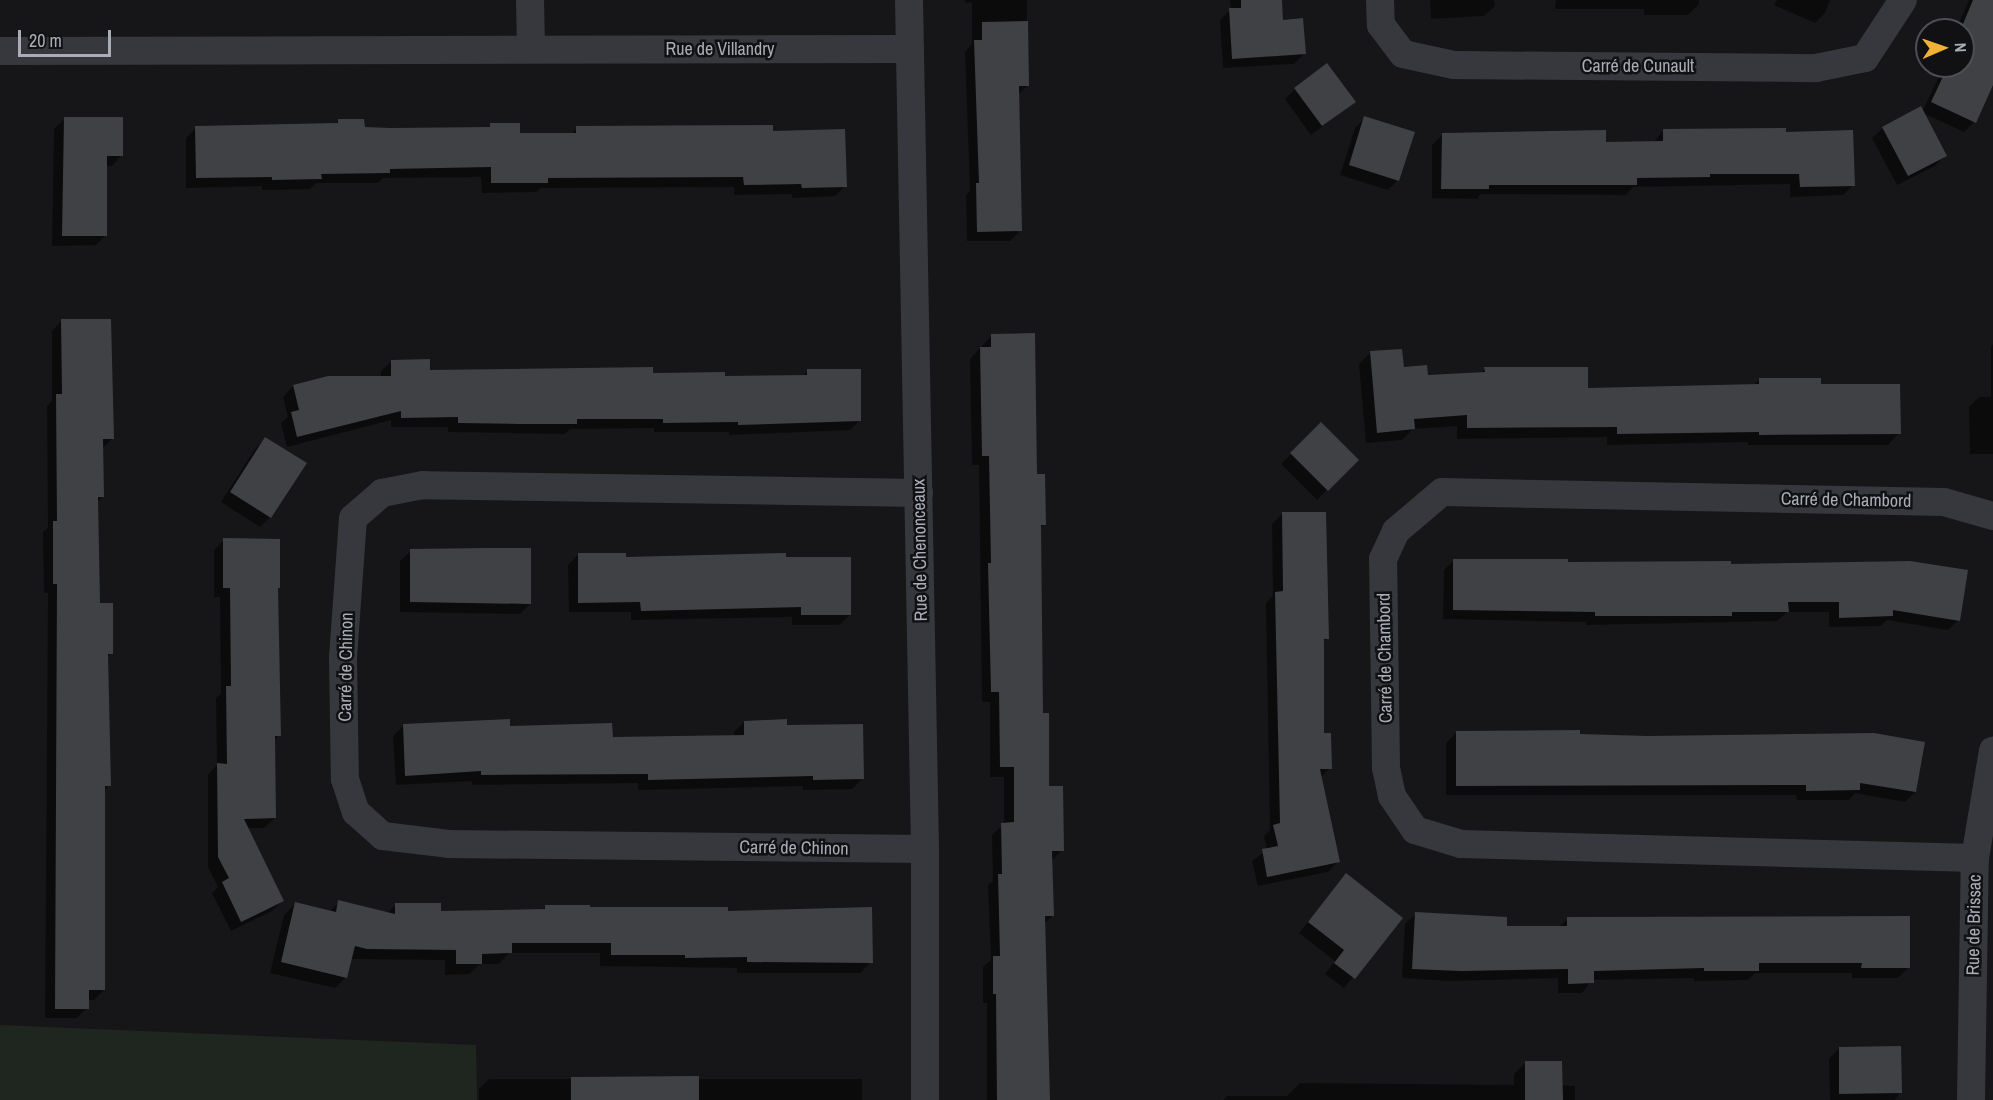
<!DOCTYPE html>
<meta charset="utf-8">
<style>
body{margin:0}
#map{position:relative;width:1993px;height:1100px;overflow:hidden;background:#161618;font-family:"Archivo Narrow",sans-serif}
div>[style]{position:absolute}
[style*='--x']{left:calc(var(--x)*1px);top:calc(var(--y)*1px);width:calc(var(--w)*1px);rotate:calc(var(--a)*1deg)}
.green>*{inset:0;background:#1e261f}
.shadow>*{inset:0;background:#0007}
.building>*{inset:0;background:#404145}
.minor>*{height:28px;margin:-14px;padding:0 14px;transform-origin:14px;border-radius:14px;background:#37383d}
span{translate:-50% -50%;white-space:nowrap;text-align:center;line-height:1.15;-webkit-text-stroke:5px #111113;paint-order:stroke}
.street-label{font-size:18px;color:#a8adb8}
.north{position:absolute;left:1915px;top:18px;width:60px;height:60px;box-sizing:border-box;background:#111113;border:2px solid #4d4f55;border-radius:50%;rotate:88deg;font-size:16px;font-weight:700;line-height:24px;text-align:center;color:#a8adb8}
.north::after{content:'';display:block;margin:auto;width:21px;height:27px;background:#f2b134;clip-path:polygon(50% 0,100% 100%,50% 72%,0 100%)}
.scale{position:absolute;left:18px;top:30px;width:93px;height:27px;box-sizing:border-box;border:3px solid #a8adb8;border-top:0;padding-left:8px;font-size:18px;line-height:21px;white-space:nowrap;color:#a8adb8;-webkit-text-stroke:4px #111113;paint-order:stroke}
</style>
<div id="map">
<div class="green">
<div style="clip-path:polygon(0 1025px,476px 1045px,477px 1100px,0 1100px)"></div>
</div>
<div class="shadow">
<div style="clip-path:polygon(965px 0,1027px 0,1027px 86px,1018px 95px,1021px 230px,1010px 241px,967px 241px,966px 195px,970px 191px,965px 52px,972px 44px,972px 2px,965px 3px)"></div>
<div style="clip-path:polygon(1230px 0,1280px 0,1282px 21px,1304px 54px,1294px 64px,1223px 68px,1220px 20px,1231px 9px)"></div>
<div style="clip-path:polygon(1430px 0,1494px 0,1495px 6px,1484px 16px,1431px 19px)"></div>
<div style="clip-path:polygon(1556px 0,1699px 0,1699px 4px,1688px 15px,1644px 15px,1644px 9px,1555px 9px)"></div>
<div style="clip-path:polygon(1777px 0,1830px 0,1825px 13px,1815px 23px,1774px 5px)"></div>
<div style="clip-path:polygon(1969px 0,1993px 0,1993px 79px,1974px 122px,1964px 132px,1923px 113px,1945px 155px,1935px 166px,1897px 185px,1872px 138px,1883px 128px,1922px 112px,1944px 66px,1963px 66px,1963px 30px,1956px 30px)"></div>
<div style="clip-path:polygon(1295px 89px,1354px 102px,1311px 135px,1285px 99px)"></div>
<div style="clip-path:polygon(1365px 118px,1398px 180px,1388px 190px,1340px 175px,1355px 128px)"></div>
<div style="clip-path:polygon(65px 119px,122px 155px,112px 166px,106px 166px,106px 235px,96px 245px,52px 246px,54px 129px)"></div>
<div style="clip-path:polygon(339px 120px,363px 128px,487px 128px,491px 125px,519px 135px,570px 135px,577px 128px,772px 133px,845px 186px,835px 196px,792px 198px,792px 194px,734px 195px,734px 187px,541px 188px,536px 192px,482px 193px,481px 177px,383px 178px,378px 183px,316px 183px,310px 189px,262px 190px,262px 186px,186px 188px,186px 138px,196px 128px,334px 125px)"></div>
<div style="clip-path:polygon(1663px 131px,1784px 134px,1853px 185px,1843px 195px,1790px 197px,1790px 184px,1633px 187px,1626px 195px,1481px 194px,1477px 199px,1432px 198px,1432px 145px,1442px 135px,1605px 143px,1653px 143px)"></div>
<div style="clip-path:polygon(62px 320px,112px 439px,102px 449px,103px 496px,97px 502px,99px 605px,111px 653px,106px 658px,110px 785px,103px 791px,104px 990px,94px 1000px,87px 1000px,87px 1008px,77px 1018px,45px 1018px,48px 593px,44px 593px,43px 532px,48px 528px,47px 406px,52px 401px,52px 331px)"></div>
<div style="clip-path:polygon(992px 335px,1036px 476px,1044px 524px,1040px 529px,1041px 715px,1048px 788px,1062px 850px,1052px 860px,1053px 915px,1044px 924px,1049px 1100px,987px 1100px,987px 1003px,983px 1003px,983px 967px,991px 960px,988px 885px,993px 881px,992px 835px,1004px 824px,1004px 777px,990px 777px,990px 702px,982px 702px,979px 465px,972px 465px,970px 359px)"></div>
<div style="clip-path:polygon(1993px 344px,1993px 454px,1970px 454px,1969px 407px,1979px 397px,1991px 397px,1991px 347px)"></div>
<div style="clip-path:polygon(1370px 353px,1402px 369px,1426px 376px,1480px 374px,1485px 369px,1586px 389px,1753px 386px,1760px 379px,1819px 386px,1899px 433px,1888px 445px,1748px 445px,1748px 442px,1607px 445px,1607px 437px,1457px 439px,1457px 426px,1413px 429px,1402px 440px,1366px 443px,1359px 364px)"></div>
<div style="clip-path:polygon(392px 361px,429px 372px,724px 377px,802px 376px,808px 371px,860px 420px,850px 430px,729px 435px,729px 432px,654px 432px,654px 428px,570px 429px,565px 434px,448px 432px,448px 427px,391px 427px,391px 420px,287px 447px,281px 423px,288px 417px,283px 397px,293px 386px,328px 378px,381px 378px,381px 371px)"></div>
<div style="clip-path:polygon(1321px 424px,1357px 460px,1317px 500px,1281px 464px)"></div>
<div style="clip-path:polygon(266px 439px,270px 517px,260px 527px,221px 502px,255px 449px)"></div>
<div style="clip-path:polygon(1282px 514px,1327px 638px,1323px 643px,1323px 735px,1330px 768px,1320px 778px,1338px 861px,1328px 872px,1258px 886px,1252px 861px,1267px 850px,1264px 836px,1270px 830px,1266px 603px,1273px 596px,1272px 524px)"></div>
<div style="clip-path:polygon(224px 540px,276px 589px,279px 735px,274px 741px,275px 818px,264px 828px,247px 828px,282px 901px,272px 911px,231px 931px,212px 893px,218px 887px,208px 867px,208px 775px,217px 765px,216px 698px,221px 693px,220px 597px,214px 597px,214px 550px)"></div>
<div style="clip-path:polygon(411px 551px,530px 604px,520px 614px,400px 612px,400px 561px)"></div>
<div style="clip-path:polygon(579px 554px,625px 559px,784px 558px,850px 615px,839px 625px,792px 625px,792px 617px,631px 620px,631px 612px,569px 612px,568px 565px)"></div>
<div style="clip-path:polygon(1454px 560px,1730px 565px,1959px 620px,1948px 630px,1887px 620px,1881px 626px,1829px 627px,1829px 612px,1787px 612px,1777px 621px,1586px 625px,1586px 622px,1443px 619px,1444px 570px)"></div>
<div style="clip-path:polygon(744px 722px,786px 726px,862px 779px,852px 789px,803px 790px,803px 786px,638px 790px,638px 783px,472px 785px,472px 781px,396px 785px,393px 736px,403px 726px,509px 727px,611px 738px,734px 737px,734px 732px)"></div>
<div style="clip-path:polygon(1456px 733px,1578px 736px,1915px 792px,1905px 802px,1855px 793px,1849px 800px,1797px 800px,1796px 795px,1446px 795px,1446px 743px)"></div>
<div style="clip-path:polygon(1346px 875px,1401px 918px,1344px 988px,1325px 974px,1335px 961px,1299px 933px)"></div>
<div style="clip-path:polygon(339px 902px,387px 913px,396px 905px,440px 912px,541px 911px,545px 907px,727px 913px,871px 962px,860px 973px,737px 973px,737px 968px,600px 966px,600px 953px,509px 953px,499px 964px,480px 964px,469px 974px,445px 975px,445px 960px,350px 959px,346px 977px,335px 988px,270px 973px,284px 915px,295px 904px,329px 912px)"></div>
<div style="clip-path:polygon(1416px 914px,1505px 928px,1559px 927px,1568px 919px,1908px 968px,1898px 978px,1852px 978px,1852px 973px,1755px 973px,1748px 980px,1694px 981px,1694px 978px,1592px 980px,1582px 993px,1558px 993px,1558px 978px,1449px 981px,1402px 978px,1405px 924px)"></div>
<div style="clip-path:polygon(1839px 1048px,1900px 1092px,1895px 1100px,1830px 1100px,1829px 1059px)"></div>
<div style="clip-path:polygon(1526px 1062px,1561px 1085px,1575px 1086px,1575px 1100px,1223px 1100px,1227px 1096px,1287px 1096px,1300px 1083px,1514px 1085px,1514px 1074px)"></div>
<div style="clip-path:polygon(489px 1079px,862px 1079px,862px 1100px,479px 1100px,479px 1089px)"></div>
</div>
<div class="building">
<div style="clip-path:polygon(1241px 0,1282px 0,1283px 20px,1303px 18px,1306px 54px,1232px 59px,1229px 8px,1241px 8px)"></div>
<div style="clip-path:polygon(1973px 0,1993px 0,1993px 85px,1976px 123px,1931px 102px,1948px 66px,1963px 66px,1963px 24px)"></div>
<div style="clip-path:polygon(1028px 21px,1029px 86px,1019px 86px,1022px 231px,977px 232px,976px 183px,979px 183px,974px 40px,982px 40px,982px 22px)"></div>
<div style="clip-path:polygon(1327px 63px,1356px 102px,1322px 126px,1294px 88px)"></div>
<div style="clip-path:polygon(1921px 106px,1947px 156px,1908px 176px,1882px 127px)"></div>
<div style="clip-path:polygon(1364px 116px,1415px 132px,1399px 181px,1349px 165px)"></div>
<div style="clip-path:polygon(64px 117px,123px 117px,123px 156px,107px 156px,107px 236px,62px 236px)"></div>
<div style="clip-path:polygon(338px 119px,364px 119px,365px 127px,390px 128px,490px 127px,490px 123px,520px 123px,520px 133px,576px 133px,576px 126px,773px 125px,773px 131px,845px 129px,847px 187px,802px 188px,801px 184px,744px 185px,743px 177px,548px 178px,548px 183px,491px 183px,491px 167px,390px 169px,390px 173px,321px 174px,322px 179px,272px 180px,272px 177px,196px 178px,195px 126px,338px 123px)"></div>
<div style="clip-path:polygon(1786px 128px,1786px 132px,1853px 130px,1855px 186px,1800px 187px,1799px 174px,1710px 174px,1710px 177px,1637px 178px,1637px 185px,1489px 185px,1489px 189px,1441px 189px,1442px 133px,1606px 130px,1606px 142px,1663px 141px,1663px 129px)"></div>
<div style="clip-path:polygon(61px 319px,111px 319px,114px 439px,103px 439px,104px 497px,98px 497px,100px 603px,113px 603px,113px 654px,108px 654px,111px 786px,105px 786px,105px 990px,89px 990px,89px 1009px,55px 1009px,57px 584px,53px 584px,53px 521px,57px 521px,56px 394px,62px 394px)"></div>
<div style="clip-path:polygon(1035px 333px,1037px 474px,1045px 474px,1046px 525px,1041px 525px,1043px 713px,1049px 713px,1049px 786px,1063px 786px,1064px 851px,1052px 851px,1054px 916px,1045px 916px,1050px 1100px,997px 1100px,996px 994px,993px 994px,993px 956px,1000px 956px,998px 874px,1002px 874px,1001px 823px,1014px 822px,1014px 767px,1000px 767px,999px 692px,991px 692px,988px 563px,991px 563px,989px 456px,982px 456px,980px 347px,991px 347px,991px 334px)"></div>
<div style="clip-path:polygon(1402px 349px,1404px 367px,1427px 365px,1428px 375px,1485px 372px,1484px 367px,1588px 367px,1588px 388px,1759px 384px,1759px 378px,1821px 378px,1821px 384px,1900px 384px,1901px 434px,1759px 435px,1759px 432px,1617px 434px,1617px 427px,1467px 428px,1467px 415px,1414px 419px,1415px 429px,1377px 433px,1370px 351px)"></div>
<div style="clip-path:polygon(430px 359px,430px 370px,653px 367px,653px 373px,725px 372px,725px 376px,807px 375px,807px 369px,861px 369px,861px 421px,738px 425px,738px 422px,663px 423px,663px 419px,577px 419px,577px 424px,520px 424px,458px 423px,458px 417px,401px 418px,401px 411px,297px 437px,291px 412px,299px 410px,293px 385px,328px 376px,391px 376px,391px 360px)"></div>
<div style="clip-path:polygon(1321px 422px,1359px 460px,1328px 491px,1290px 453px)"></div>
<div style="clip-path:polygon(265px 437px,307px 463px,271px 518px,230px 492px)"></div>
<div style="clip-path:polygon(1282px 512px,1326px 512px,1329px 639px,1324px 639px,1324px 733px,1331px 733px,1332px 769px,1320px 769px,1340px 862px,1267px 877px,1262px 849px,1278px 846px,1273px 825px,1280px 823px,1275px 592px,1283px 591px)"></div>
<div style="clip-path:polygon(223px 538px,280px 539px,280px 588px,278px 588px,281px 736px,275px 736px,276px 818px,244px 819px,284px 901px,241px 922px,222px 882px,229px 878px,218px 857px,217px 763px,227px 764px,226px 686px,231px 686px,230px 588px,223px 588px)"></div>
<div style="clip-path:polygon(486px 548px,531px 548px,531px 604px,410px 602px,410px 549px)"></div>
<div style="clip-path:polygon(578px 553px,626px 553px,626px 557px,786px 553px,786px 557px,851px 557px,851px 615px,801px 615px,801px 607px,641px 611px,640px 602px,578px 603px)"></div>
<div style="clip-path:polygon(1453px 559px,1568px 559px,1568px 562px,1731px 561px,1731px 564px,1910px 561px,1968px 570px,1960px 621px,1893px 610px,1893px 616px,1839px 618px,1839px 602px,1788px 602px,1789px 612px,1732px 612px,1732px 616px,1595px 616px,1595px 612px,1453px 610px)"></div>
<div style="clip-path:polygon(510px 719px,510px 726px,612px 723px,613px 737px,744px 735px,744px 721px,787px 719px,787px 725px,863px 724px,864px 779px,813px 780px,813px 776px,648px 780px,648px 774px,481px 775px,481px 771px,405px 776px,403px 724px)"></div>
<div style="clip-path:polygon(1580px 730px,1580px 734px,1647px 736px,1874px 733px,1925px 742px,1916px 792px,1860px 783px,1860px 790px,1806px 791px,1806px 785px,1456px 786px,1456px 731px)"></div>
<div style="clip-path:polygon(1346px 873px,1403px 918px,1355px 979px,1334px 963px,1344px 950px,1308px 922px)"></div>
<div style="clip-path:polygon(338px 900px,395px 914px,395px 903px,441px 903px,441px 911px,545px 909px,545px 905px,590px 905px,590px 907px,728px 907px,728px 911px,872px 907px,873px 963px,747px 962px,747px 957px,685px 958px,685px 955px,611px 955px,611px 943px,512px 943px,512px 953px,482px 954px,482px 964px,456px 964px,456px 950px,367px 949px,355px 946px,347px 978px,281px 962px,295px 902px,336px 912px)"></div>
<div style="clip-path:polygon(1415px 912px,1507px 917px,1507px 926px,1567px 926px,1567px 917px,1910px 916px,1910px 968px,1861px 968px,1862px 963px,1759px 963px,1759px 971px,1704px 971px,1704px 968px,1594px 971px,1594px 983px,1568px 984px,1568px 969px,1461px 971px,1412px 969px)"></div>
<div style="clip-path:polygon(1901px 1046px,1902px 1093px,1839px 1094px,1839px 1047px)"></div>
<div style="clip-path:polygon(1525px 1061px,1562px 1061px,1563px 1100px,1525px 1100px)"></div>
<div style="clip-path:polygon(699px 1076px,699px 1100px,571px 1100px,571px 1077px)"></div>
</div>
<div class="minor">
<div style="--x:530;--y:0;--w:49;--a:88.8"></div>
<div style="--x:909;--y:0;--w:849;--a:88.92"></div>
<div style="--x:925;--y:849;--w:251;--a:90"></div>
<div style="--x:1380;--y:0;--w:25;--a:88"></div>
<div style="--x:1381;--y:25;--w:36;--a:53"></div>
<div style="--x:1403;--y:54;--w:52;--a:12.2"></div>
<div style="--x:1454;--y:65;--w:362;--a:0.5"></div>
<div style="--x:1816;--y:68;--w:50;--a:-11.5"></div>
<div style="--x:1865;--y:58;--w:69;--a:-56.8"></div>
<div style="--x:0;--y:51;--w:910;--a:-0.13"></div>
<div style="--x:919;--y:493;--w:496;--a:-179.1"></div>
<div style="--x:423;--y:485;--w:42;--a:169"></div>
<div style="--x:382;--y:493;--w:38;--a:139"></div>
<div style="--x:353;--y:518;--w:140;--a:94.1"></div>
<div style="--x:343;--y:658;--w:121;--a:89.1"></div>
<div style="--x:345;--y:779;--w:35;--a:72"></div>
<div style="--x:356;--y:812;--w:36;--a:42"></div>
<div style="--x:383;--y:836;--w:66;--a:6.9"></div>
<div style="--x:449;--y:844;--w:476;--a:0.6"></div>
<div style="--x:1975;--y:858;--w:514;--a:-178.44"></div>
<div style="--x:1461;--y:844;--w:48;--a:-163.1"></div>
<div style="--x:1415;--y:830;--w:41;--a:-124.1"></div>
<div style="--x:1392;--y:796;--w:29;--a:-102"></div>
<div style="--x:1386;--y:768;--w:209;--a:-90.8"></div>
<div style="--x:1383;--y:559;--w:31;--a:-65"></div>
<div style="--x:1396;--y:531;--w:60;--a:-40.3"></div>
<div style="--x:1442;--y:492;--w:502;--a:1.14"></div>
<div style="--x:1944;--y:502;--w:51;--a:15.9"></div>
<div style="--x:1971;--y:1100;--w:242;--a:-89.1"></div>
<div style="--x:1975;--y:858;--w:109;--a:-80.5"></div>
</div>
<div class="street-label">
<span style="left:720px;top:49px">Rue de Villandry</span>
<span style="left:1638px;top:66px">Carré de Cunault</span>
<span style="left:1846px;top:500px;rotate:1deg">Carré de Chambord</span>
<span style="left:920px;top:550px;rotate:-91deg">Rue de Chenonceaux</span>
<span style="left:1385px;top:658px;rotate:-91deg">Carré de Chambord</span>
<span style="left:346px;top:667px;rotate:-89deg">Carré de Chinon</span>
<span style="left:794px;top:848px;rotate:1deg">Carré de Chinon</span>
<span style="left:1974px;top:925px;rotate:-89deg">Rue de Brissac</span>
</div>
<div class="north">N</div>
<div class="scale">20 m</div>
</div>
